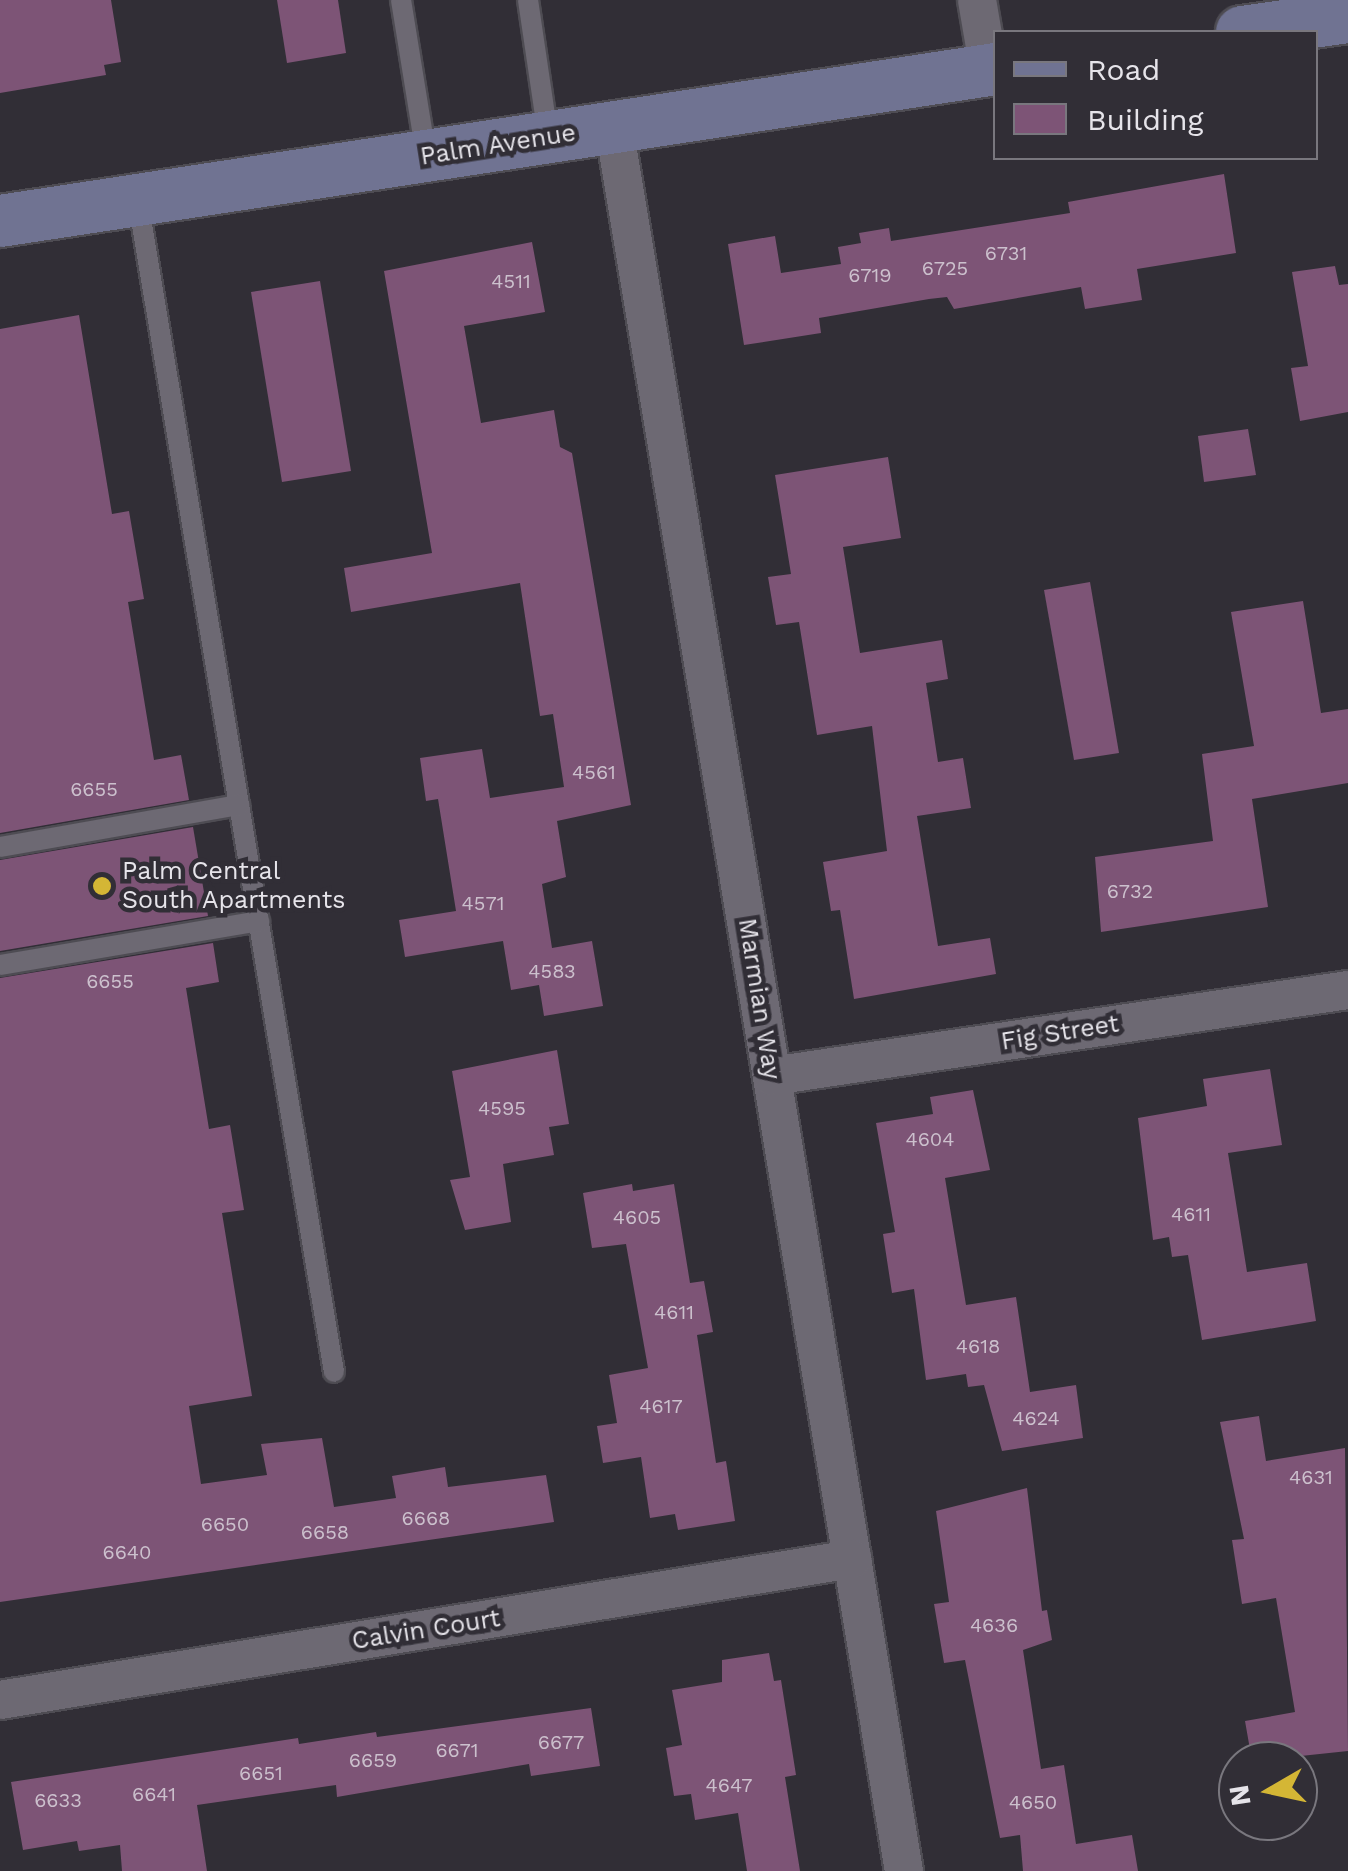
<!DOCTYPE html>
<style>
body{margin:0}
#map{position:relative;width:1348px;height:1871px;overflow:hidden;background:#312e36;font-family:"Work Sans",sans-serif}
div>[style]{position:absolute}
[style*='--x']{left:calc(var(--x)*1px);top:calc(var(--y)*1px);width:calc(var(--w)*1px);rotate:calc(var(--a)*1deg)}
.building>*{inset:0;background:#7d5476}
.roads{filter:drop-shadow(2px 0 #4e4c53) drop-shadow(-2px 0 #4e4c53) drop-shadow(0 2px #4e4c53) drop-shadow(0 -2px #4e4c53)}
.lane>*{height:20px;margin:-10px;padding:0 10px;transform-origin:10px;border-radius:10px;background:#6d6973}
.street>*{height:38px;margin:-19px;padding:0 19px;transform-origin:19px;border-radius:19px;background:#6d6973}
.secondary>*{height:52px;margin:-26px;padding:0 26px;transform-origin:26px;border-radius:26px;background:#707392}
.dots>*{width:28px;height:28px;translate:-50% -50%;box-sizing:border-box;border:5px solid #312e36;border-radius:50%}
span{translate:-50% -50%;white-space:nowrap;text-align:center;line-height:1.15;-webkit-text-stroke:9px #312e36;paint-order:stroke}
.number-label{font-size:20px;color:#ccc0cd}
.number-label span{-webkit-text-stroke-width:0}
.street-label{font-size:25px;color:#e6e4ea}
.poi-label{font-size:25px;color:#e6e4ea}
.left{translate:0 -50%;text-align:left}
.legend{position:absolute;left:993px;top:30px;width:325px;height:130px;box-sizing:border-box;background:#312e36;border:2px solid #79777e;margin:0;padding:12px 18px;list-style:none;font-size:30px;color:#e6e4ea}
.legend li{display:flex;align-items:center;gap:20px;height:50px}
.legend b{width:50px;border:2px solid #79777e}
.north{position:absolute;left:1218px;top:1741px;width:100px;height:100px;box-sizing:border-box;background:#312e36;border:2px solid #79777e;border-radius:50%;rotate:261deg;font-size:28px;font-weight:700;line-height:40px;text-align:center;color:#e6e4ea}
.north::after{content:'';display:block;margin:auto;width:35px;height:45px;background:#d4b635;clip-path:polygon(50% 0,100% 100%,50% 72%,0 100%)}
</style>
<div id="map">
<div class="building">
<div style="clip-path:polygon(0 0,111px 0,121px 62px,104px 65px,106px 75px,0 93px)"></div>
<div style="clip-path:polygon(277px 0,338px 0,346px 53px,287px 63px)"></div>
<div style="clip-path:polygon(1224px 174px,1236px 253px,1137px 269px,1142px 300px,1085px 309px,1081px 287px,954px 309px,947px 297px,929px 299px,819px 318px,821px 333px,744px 345px,728px 244px,775px 236px,781px 273px,841px 264px,838px 247px,861px 243px,859px 233px,889px 228px,891px 241px,1070px 213px,1068px 202px)"></div>
<div style="clip-path:polygon(532px 242px,545px 312px,464px 326px,481px 423px,554px 410px,560px 447px,572px 453px,631px 805px,557px 821px,566px 877px,542px 884px,552px 948px,592px 941px,603px 1006px,544px 1016px,539px 985px,511px 990px,503px 941px,405px 957px,399px 920px,456px 911px,438px 799px,426px 801px,420px 758px,482px 749px,490px 798px,564px 787px,553px 714px,540px 716px,520px 583px,351px 612px,344px 568px,432px 553px,384px 271px)"></div>
<div style="clip-path:polygon(1335px 266px,1339px 285px,1348px 284px,1348px 412px,1300px 421px,1291px 368px,1308px 366px,1292px 272px)"></div>
<div style="clip-path:polygon(320px 281px,351px 471px,282px 482px,251px 292px)"></div>
<div style="clip-path:polygon(79px 315px,112px 514px,129px 511px,144px 599px,128px 602px,154px 760px,181px 755px,189px 800px,0 833px,0 329px)"></div>
<div style="clip-path:polygon(1248px 429px,1256px 475px,1204px 482px,1198px 436px)"></div>
<div style="clip-path:polygon(888px 457px,901px 538px,843px 547px,860px 653px,942px 640px,948px 679px,926px 683px,938px 762px,963px 758px,971px 808px,917px 816px,938px 946px,990px 938px,996px 974px,854px 999px,840px 910px,831px 911px,823px 862px,887px 851px,872px 726px,817px 735px,799px 622px,776px 625px,768px 577px,791px 574px,775px 475px)"></div>
<div style="clip-path:polygon(1090px 582px,1119px 753px,1074px 760px,1044px 590px)"></div>
<div style="clip-path:polygon(1303px 601px,1321px 713px,1348px 709px,1348px 783px,1252px 799px,1268px 907px,1101px 932px,1095px 857px,1213px 841px,1202px 754px,1254px 746px,1231px 612px)"></div>
<div style="clip-path:polygon(193px 827px,208px 916px,0 951px,0 860px)"></div>
<div style="clip-path:polygon(213px 943px,219px 982px,186px 988px,209px 1129px,230px 1125px,244px 1210px,222px 1213px,252px 1396px,189px 1406px,201px 1484px,267px 1475px,261px 1444px,322px 1438px,334px 1507px,396px 1498px,392px 1476px,445px 1467px,448px 1487px,546px 1475px,554px 1522px,0 1602px,0 978px)"></div>
<div style="clip-path:polygon(557px 1050px,569px 1124px,549px 1127px,554px 1155px,503px 1164px,511px 1222px,465px 1230px,450px 1180px,470px 1177px,452px 1071px)"></div>
<div style="clip-path:polygon(1270px 1069px,1282px 1145px,1228px 1153px,1247px 1272px,1307px 1263px,1316px 1321px,1202px 1340px,1188px 1255px,1172px 1257px,1169px 1237px,1153px 1240px,1138px 1118px,1207px 1106px,1203px 1079px)"></div>
<div style="clip-path:polygon(973px 1090px,990px 1170px,945px 1178px,966px 1305px,1016px 1297px,1030px 1392px,1076px 1385px,1083px 1438px,1002px 1451px,984px 1385px,968px 1387px,966px 1374px,926px 1380px,914px 1289px,892px 1293px,883px 1234px,895px 1232px,876px 1123px,933px 1114px,930px 1097px)"></div>
<div style="clip-path:polygon(632px 1184px,633px 1191px,674px 1184px,690px 1283px,704px 1281px,713px 1332px,697px 1335px,716px 1463px,726px 1461px,735px 1521px,678px 1530px,675px 1514px,650px 1518px,641px 1457px,603px 1463px,597px 1426px,617px 1423px,609px 1375px,648px 1368px,626px 1244px,592px 1248px,583px 1193px)"></div>
<div style="clip-path:polygon(1259px 1416px,1266px 1461px,1345px 1448px,1348px 1751px,1252px 1761px,1245px 1721px,1295px 1712px,1276px 1598px,1242px 1604px,1232px 1540px,1244px 1539px,1220px 1422px)"></div>
<div style="clip-path:polygon(1027px 1488px,1042px 1611px,1047px 1610px,1052px 1640px,1023px 1650px,1041px 1769px,1064px 1765px,1076px 1844px,1132px 1835px,1138px 1871px,1023px 1871px,1020px 1835px,1000px 1838px,965px 1660px,944px 1663px,934px 1604px,949px 1602px,936px 1511px)"></div>
<div style="clip-path:polygon(769px 1653px,774px 1681px,781px 1680px,796px 1775px,785px 1777px,800px 1871px,747px 1871px,738px 1813px,695px 1820px,691px 1794px,674px 1796px,666px 1748px,682px 1745px,672px 1690px,722px 1682px,722px 1660px)"></div>
<div style="clip-path:polygon(591px 1708px,600px 1766px,531px 1776px,529px 1764px,337px 1797px,336px 1785px,197px 1805px,207px 1871px,122px 1871px,120px 1845px,79px 1851px,77px 1841px,23px 1850px,11px 1782px,298px 1738px,299px 1744px,376px 1732px,377px 1737px)"></div>
</div>
<div class="roads">
<div class="lane">
<div style="--x:401;--y:0;--w:156;--a:80.8"></div>
<div style="--x:528;--y:0;--w:136;--a:81.6"></div>
<div style="--x:138;--y:201;--w:1187;--a:80.5"></div>
<div style="--x:0;--y:847;--w:243;--a:-10"></div>
<div style="--x:0;--y:965;--w:263;--a:-9.6"></div>
</div>
<div class="street">
<div style="--x:977;--y:0;--w:71;--a:80.3"></div>
<div style="--x:614;--y:127;--w:1768;--a:80.56"></div>
<div style="--x:772;--y:1076;--w:582;--a:-8.49"></div>
<div style="--x:0;--y:1700;--w:864;--a:-9.4"></div>
</div>
<div class="secondary">
<div style="--x:1242;--y:32;--w:107;--a:-8.1"></div>
<div style="--x:0;--y:221;--w:1008;--a:-8.68"></div>
</div>
</div>
<div class="dots">
<div style="left:102px;top:886px;background:#d4b635"></div>
</div>
<div class="number-label">
<span style="left:1006px;top:253px">6731</span>
<span style="left:945px;top:268px">6725</span>
<span style="left:870px;top:275px">6719</span>
<span style="left:511px;top:281px">4511</span>
<span style="left:594px;top:772px">4561</span>
<span style="left:94px;top:789px">6655</span>
<span style="left:1130px;top:891px">6732</span>
<span style="left:483px;top:903px">4571</span>
<span style="left:552px;top:971px">4583</span>
<span style="left:110px;top:981px">6655</span>
<span style="left:502px;top:1108px">4595</span>
<span style="left:930px;top:1139px">4604</span>
<span style="left:1191px;top:1214px">4611</span>
<span style="left:637px;top:1217px">4605</span>
<span style="left:674px;top:1312px">4611</span>
<span style="left:978px;top:1346px">4618</span>
<span style="left:661px;top:1406px">4617</span>
<span style="left:1036px;top:1418px">4624</span>
<span style="left:1311px;top:1477px">4631</span>
<span style="left:426px;top:1518px">6668</span>
<span style="left:225px;top:1524px">6650</span>
<span style="left:325px;top:1532px">6658</span>
<span style="left:127px;top:1552px">6640</span>
<span style="left:994px;top:1625px">4636</span>
<span style="left:561px;top:1742px">6677</span>
<span style="left:457px;top:1750px">6671</span>
<span style="left:373px;top:1760px">6659</span>
<span style="left:261px;top:1773px">6651</span>
<span style="left:729px;top:1785px">4647</span>
<span style="left:154px;top:1794px">6641</span>
<span style="left:58px;top:1800px">6633</span>
<span style="left:1033px;top:1802px">4650</span>
</div>
<div class="street-label">
<span style="left:498px;top:145px;rotate:-9deg">Palm Avenue</span>
<span style="left:759px;top:999px;rotate:81deg">Marmian Way</span>
<span style="left:1060px;top:1033px;rotate:-9deg">Fig Street</span>
<span style="left:426px;top:1630px;rotate:-9deg">Calvin Court</span>
</div>
<div class="poi-label">
<span class="left" style="left:122px;top:886px">Palm Central<br>South Apartments</span>
</div>
<ul class="legend">
<li><b style="height:12px;background:#707392"></b>Road</li>
<li><b style="height:28px;background:#7d5476"></b>Building</li>
</ul>
<div class="north">N</div>
</div>
